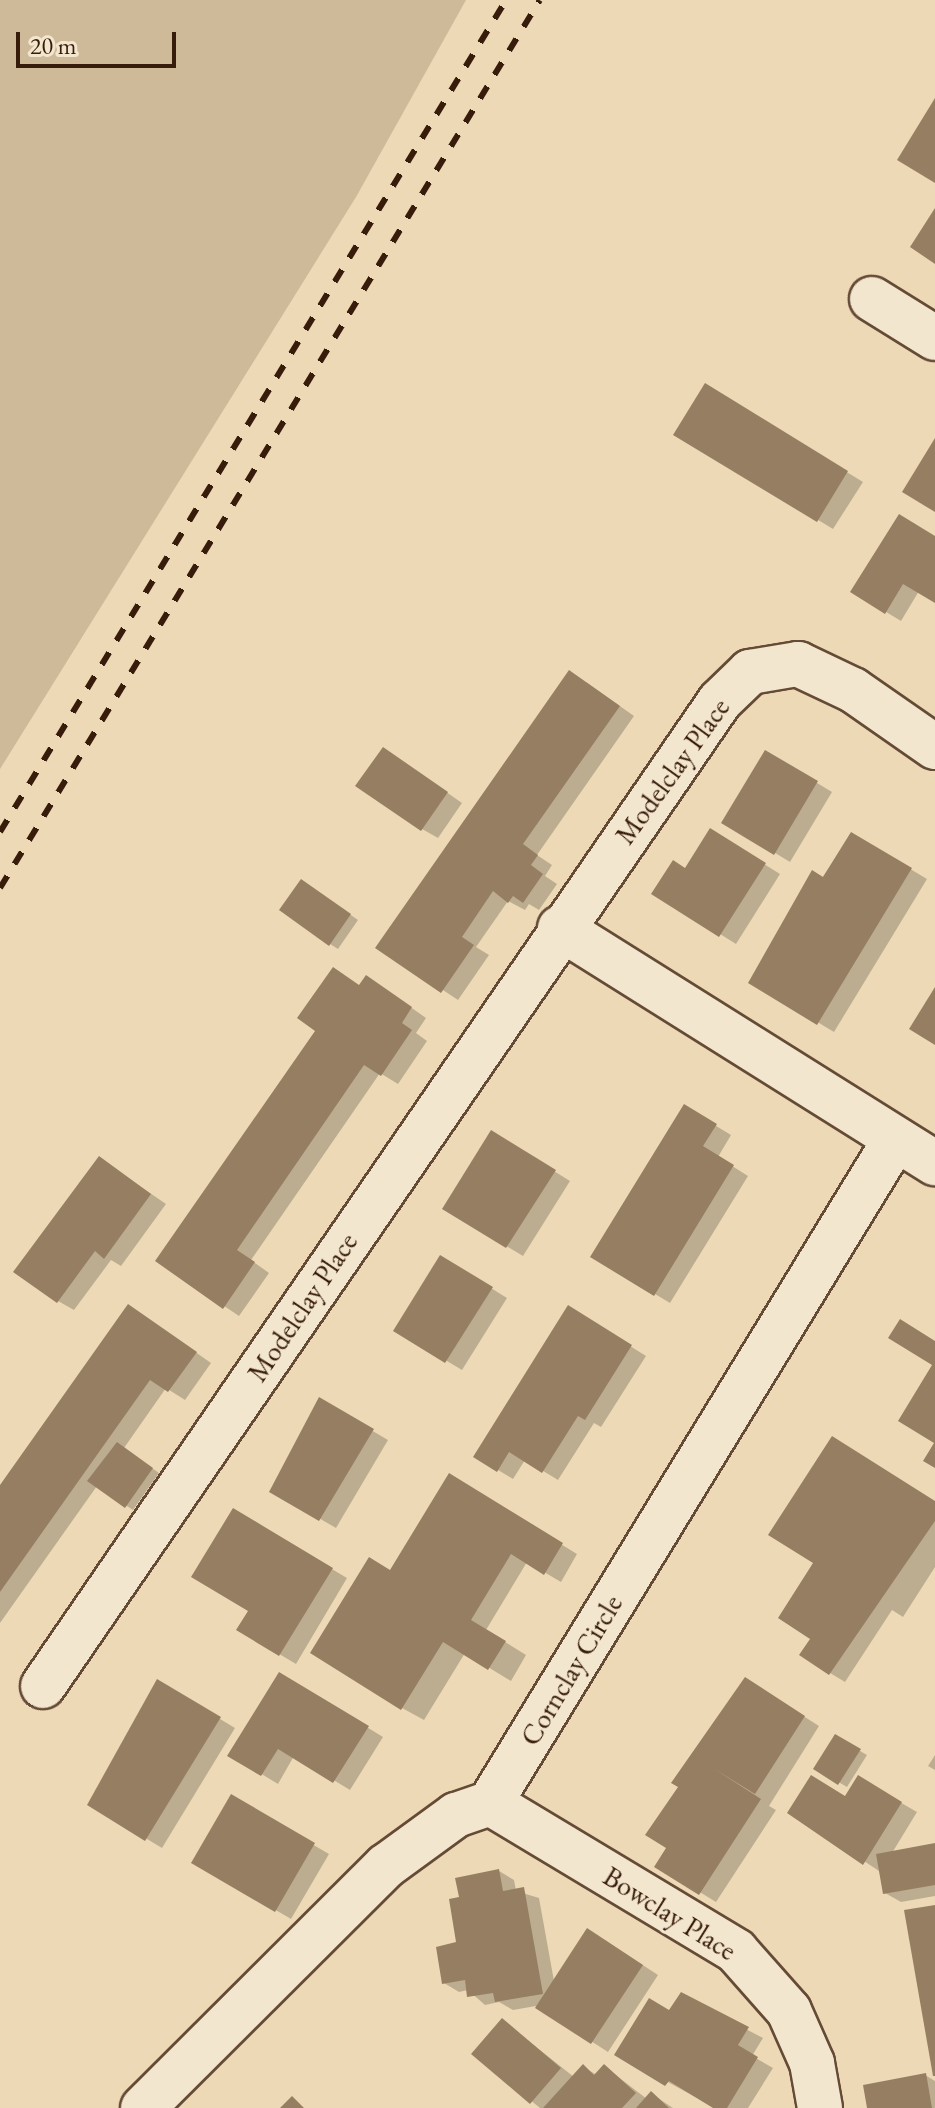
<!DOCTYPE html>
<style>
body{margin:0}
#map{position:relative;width:935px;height:2108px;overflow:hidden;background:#edd9b5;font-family:"EB Garamond",serif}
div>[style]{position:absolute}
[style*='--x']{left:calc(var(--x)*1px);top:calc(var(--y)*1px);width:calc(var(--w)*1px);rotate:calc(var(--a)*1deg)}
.green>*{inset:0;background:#ceb998}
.shadow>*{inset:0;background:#0003}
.building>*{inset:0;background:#967e63}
.roads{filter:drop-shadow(2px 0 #654b36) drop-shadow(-2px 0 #654b36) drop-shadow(0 2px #654b36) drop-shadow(0 -2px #654b36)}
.street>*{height:44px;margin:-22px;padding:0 22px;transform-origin:22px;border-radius:22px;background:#f3e6cf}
.rail>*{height:6px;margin-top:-3px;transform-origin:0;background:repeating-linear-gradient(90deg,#381c0b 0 14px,transparent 0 28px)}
span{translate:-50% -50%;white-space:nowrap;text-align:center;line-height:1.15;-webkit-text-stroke:6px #f3e6cf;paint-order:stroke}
.street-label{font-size:28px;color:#381c0b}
.scale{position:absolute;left:16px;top:32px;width:160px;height:36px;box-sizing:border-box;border:4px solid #381c0b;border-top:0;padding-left:10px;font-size:24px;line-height:28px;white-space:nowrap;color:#381c0b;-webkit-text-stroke:6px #f3e6cf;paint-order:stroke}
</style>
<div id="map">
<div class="green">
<div style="clip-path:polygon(0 0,466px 0,356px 197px,0 769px)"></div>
</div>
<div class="shadow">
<div style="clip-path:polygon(721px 395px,863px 482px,833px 529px,676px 434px)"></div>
<div style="clip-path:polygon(935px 538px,935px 601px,919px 591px,901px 621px,853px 592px)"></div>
<div style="clip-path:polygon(586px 682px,634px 716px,537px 855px,552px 865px,545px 876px,557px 884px,539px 910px,529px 904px,525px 910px,508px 901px,476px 947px,489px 955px,458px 1000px,378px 947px)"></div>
<div style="clip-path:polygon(766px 752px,832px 792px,790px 862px,724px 822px)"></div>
<div style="clip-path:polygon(399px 759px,462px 803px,438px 838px,422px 829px)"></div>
<div style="clip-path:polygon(852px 834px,927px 879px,834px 1032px,751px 982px)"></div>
<div style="clip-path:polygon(726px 840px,780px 874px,736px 944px,654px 893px)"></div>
<div style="clip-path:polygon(309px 886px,358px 920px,338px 949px,330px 944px)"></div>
<div style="clip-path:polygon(361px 987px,382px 987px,426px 1018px,416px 1033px,427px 1041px,398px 1084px,380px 1073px,251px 1260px,269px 1273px,239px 1316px,157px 1261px)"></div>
<div style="clip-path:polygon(685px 1107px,731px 1135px,718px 1157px,748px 1176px,670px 1303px,655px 1294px)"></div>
<div style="clip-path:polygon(507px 1142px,570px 1181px,523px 1256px,445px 1209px)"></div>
<div style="clip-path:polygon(99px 1158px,166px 1204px,121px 1266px,111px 1260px,74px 1310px,58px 1301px)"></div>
<div style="clip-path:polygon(441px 1257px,507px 1298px,462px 1370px,395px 1330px)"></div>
<div style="clip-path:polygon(144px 1316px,211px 1363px,185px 1400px,166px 1388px,124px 1448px,159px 1473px,133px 1510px,97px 1486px,0 1623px,0 1489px)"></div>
<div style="clip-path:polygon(584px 1317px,646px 1356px,601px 1427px,594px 1423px,558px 1480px,525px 1460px,513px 1479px,475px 1456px)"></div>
<div style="clip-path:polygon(320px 1400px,388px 1440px,336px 1528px,272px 1491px)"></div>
<div style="clip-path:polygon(465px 1485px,577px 1554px,561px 1582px,527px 1562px,486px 1630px,526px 1655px,511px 1681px,465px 1653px,424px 1720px,402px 1708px,391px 1573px)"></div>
<div style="clip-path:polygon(935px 1502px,935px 1567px,903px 1617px,892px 1610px,845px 1682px,830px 1673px,812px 1638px)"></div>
<div style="clip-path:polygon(234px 1511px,347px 1578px,296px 1664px,239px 1630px,251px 1610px)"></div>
<div style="clip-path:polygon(280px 1674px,383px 1737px,350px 1790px,294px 1756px,278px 1784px,230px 1755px)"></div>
<div style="clip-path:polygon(157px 1681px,235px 1728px,162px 1848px,89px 1804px)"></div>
<div style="clip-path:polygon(761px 1689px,819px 1726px,769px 1806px,776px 1810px,716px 1902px,657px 1866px,669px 1848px,648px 1835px)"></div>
<div style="clip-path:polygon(836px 1737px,867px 1755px,847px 1787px,816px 1769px)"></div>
<div style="clip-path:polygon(935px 1755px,935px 1770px,928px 1766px)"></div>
<div style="clip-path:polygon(858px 1778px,917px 1812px,892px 1853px,935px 1845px,935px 1896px,901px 1902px,885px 1893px,882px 1873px,790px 1812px,846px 1799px)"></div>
<div style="clip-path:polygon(232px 1797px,329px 1854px,291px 1919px,194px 1862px)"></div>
<div style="clip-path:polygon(499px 1871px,514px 1880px,516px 1891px,539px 1898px,554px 1981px,603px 1939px,658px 1975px,608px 2052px,536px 2006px,513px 2010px,499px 2002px,485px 2005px,468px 1990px,459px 1992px,444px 1983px,459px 1944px,461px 1899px)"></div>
<div style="clip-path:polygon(681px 1995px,763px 2038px,752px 2056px,773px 2068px,748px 2108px,715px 2108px,617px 2054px,670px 2013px)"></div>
<div style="clip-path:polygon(502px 2020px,574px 2077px,583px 2067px,597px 2075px,604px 2066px,647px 2099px,652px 2094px,673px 2108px,540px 2108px,474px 2054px)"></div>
<div style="clip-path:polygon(925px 2075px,935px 2081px,935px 2108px,869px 2108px)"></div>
</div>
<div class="building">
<div style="clip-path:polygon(935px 98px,935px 183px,897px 160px)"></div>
<div style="clip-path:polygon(935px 208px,935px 264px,910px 247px)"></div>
<div style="clip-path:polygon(705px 383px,848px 471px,817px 522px,673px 435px)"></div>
<div style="clip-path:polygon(935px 438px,935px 512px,902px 492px)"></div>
<div style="clip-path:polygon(899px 514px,935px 536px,935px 603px,903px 584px,885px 614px,850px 592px)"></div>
<div style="clip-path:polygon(569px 670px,620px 706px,523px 844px,538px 855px,531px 865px,543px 874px,523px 903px,513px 896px,508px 903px,493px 891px,462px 937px,474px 945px,441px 993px,375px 948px)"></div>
<div style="clip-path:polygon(383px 747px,448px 792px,421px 831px,355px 786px)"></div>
<div style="clip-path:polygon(765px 750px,818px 781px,774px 855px,721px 823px)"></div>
<div style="clip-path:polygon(710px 828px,766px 863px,719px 937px,651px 894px,673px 860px,685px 868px)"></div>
<div style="clip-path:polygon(851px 832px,912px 868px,817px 1025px,748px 983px,812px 870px,823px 877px)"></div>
<div style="clip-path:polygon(301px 879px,351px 914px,329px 946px,279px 910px)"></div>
<div style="clip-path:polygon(333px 967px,359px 985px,366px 975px,412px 1007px,402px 1023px,412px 1030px,381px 1076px,364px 1065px,237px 1250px,255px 1262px,223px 1309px,155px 1261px,315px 1031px,297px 1018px)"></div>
<div style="clip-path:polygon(935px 987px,935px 1045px,909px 1029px)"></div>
<div style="clip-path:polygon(684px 1104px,717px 1124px,703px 1146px,734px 1165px,654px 1296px,590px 1257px)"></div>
<div style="clip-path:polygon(491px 1130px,556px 1170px,506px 1248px,442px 1209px)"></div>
<div style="clip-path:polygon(99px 1156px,151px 1194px,104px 1259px,95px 1251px,57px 1303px,13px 1272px)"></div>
<div style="clip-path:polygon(440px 1255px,493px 1287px,445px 1363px,393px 1331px)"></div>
<div style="clip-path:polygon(128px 1304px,197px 1352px,168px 1392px,150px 1380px,0 1592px,0 1485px)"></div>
<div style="clip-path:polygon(568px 1305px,632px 1345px,585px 1420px,578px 1416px,542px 1473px,509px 1452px,497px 1472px,473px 1457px)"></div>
<div style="clip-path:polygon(900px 1319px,935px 1341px,935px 1468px,923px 1461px,934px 1443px,898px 1421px,932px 1365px,888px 1338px)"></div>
<div style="clip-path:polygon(319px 1397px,374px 1429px,319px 1521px,269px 1492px)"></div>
<div style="clip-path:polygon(832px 1436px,935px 1501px,935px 1521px,829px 1675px,799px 1655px,810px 1639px,778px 1618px,813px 1563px,768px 1535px)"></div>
<div style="clip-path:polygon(117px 1442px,153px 1468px,125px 1508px,87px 1481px)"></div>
<div style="clip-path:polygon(449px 1473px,563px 1543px,544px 1575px,511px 1554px,471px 1620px,506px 1641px,488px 1670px,443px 1642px,401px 1710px,310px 1653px,369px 1557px,390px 1570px)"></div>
<div style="clip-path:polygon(233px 1508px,333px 1568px,279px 1656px,236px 1630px,248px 1611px,191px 1577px)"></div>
<div style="clip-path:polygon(279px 1672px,369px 1726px,333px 1783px,278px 1749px,261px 1776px,227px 1756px)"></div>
<div style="clip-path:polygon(745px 1677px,805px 1716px,755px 1794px,713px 1768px,761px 1799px,699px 1895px,654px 1867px,666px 1848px,645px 1835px,678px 1787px,671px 1783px)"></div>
<div style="clip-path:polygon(157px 1679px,221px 1717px,145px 1841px,87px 1805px)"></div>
<div style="clip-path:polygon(835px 1734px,861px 1749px,838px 1785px,813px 1769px)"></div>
<div style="clip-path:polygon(811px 1775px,845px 1796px,858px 1775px,902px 1802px,863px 1865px,787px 1813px)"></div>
<div style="clip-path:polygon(231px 1794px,315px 1843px,275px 1912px,191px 1863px)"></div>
<div style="clip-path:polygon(935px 1843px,935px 1885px,883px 1894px,876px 1854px)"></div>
<div style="clip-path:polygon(499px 1869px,503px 1891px,524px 1887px,543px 1994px,495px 2002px,493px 1993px,467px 1997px,465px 1980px,442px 1984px,436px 1947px,456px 1942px,449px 1899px,459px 1897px,455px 1878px)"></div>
<div style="clip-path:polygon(935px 1905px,935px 2076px,933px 2076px,904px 1910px)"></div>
<div style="clip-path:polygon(587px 1928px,643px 1965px,591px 2044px,535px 2008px)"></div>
<div style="clip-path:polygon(681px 1992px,749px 2027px,738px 2045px,758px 2057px,727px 2108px,713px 2108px,669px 2081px,665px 2086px,614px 2055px,649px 1998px,669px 2010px)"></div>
<div style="clip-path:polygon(502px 2018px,561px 2068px,530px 2104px,471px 2054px)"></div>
<div style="clip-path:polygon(583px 2064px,594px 2075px,604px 2064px,636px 2093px,622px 2108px,543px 2108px)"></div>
<div style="clip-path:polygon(926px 2073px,932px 2108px,867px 2108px,863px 2085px)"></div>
<div style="clip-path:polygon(651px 2091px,669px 2108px,636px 2108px)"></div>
<div style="clip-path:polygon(292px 2096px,304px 2108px,280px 2108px)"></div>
</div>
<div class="roads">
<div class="street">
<div style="--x:872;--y:299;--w:74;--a:31.8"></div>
<div style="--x:560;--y:928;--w:443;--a:32.1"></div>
<div style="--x:43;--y:1686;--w:1195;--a:-55.5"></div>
<div style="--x:720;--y:701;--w:42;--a:-44"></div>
<div style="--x:750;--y:672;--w:49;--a:-9.5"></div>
<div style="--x:798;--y:664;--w:61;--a:25.3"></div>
<div style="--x:853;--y:690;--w:100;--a:34.8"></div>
<div style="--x:490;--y:1803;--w:287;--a:31"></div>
<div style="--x:736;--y:1951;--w:80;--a:48.5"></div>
<div style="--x:789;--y:2011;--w:57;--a:66.1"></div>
<div style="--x:812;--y:2063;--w:46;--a:79.9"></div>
<div style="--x:143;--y:2108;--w:343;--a:-44.9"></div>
<div style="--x:386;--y:1866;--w:87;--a:-36.1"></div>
<div style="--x:456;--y:1815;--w:36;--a:-19"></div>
<div style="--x:490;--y:1803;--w:777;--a:-58.58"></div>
</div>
</div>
<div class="rail">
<div style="--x:0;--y:832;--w:974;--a:-58.69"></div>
<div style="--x:0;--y:888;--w:1039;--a:-58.7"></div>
</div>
<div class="street-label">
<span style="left:672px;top:771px;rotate:-54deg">Modelclay Place</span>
<span style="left:302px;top:1307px;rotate:-56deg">Modelclay Place</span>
<span style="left:571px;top:1670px;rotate:-59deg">Cornclay Circle</span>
<span style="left:670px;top:1913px;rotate:32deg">Bowclay Place</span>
</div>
<div class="scale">20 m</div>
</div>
